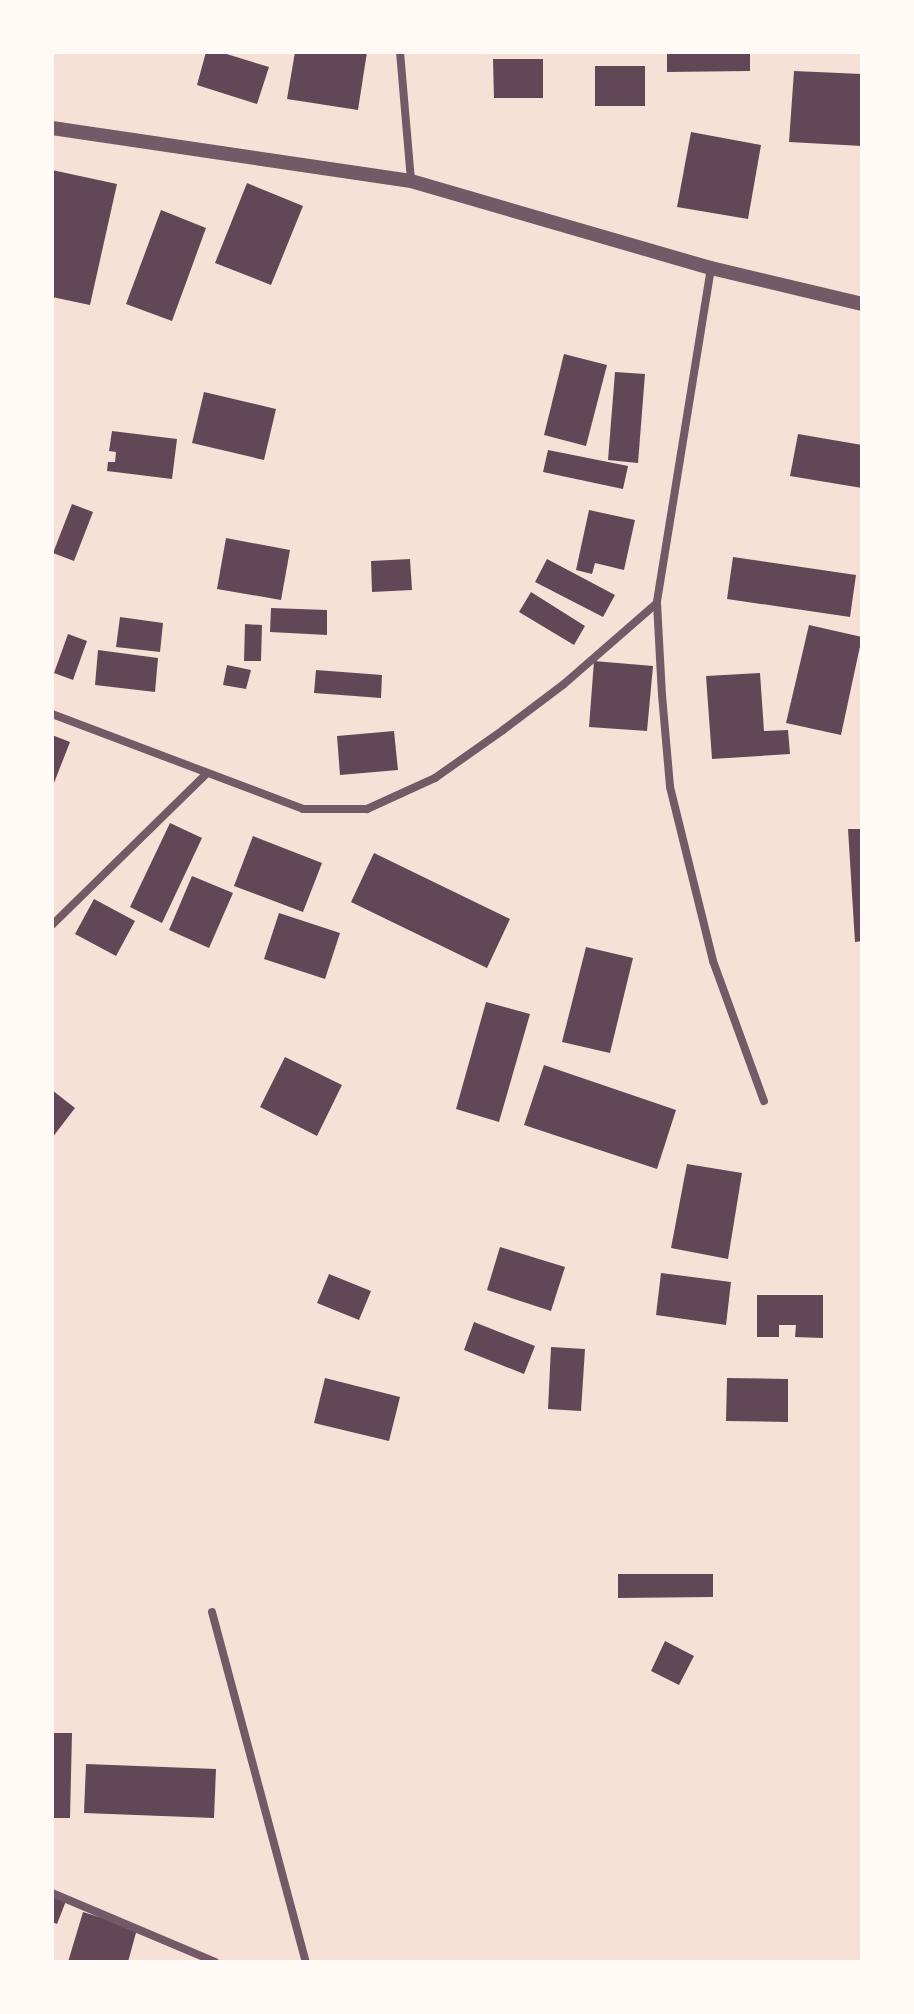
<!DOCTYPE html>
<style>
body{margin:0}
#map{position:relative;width:914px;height:2014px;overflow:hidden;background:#f7e1d7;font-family:Cabin,sans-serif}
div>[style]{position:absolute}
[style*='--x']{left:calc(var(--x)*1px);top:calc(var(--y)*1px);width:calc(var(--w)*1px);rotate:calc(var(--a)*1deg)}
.building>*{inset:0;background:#644757}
.minor>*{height:8px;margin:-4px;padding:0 4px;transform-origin:4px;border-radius:4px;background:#755966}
.tertiary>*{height:14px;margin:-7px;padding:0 7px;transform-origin:7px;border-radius:7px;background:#755966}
span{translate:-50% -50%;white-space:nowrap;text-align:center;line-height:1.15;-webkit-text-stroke:6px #fffaf5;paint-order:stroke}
.frame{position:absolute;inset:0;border:54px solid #fffaf5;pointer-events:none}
</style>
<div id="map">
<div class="building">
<div style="clip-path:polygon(206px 52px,220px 52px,269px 67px,257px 104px,197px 85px)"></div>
<div style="clip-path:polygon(295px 52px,367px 52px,358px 110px,287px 99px)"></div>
<div style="clip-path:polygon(667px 52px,750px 52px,750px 71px,667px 72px)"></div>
<div style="clip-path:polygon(493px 59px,543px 59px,543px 98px,494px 98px)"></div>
<div style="clip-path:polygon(595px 66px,645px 66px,645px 106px,595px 106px)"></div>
<div style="clip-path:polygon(794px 71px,862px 74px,862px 146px,789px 142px)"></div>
<div style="clip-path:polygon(691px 132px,761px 145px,748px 219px,677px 207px)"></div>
<div style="clip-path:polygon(52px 170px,117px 184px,90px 305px,52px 297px)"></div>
<div style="clip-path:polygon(247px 183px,303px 206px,271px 285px,215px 263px)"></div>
<div style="clip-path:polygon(161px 210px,206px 228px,172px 321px,126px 304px)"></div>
<div style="clip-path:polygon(564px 354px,607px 365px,586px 446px,544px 435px)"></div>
<div style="clip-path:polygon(615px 372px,645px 374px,638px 463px,608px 460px)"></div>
<div style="clip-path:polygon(204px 392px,276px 409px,264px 460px,192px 443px)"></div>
<div style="clip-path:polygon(112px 431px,177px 439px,172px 479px,107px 471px,108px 462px,115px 462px,116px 452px,109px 451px)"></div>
<div style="clip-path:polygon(798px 434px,862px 445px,862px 488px,790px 476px)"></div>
<div style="clip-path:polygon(548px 450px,628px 466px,623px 489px,543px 472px)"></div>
<div style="clip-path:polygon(72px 504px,93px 512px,74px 561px,53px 553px)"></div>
<div style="clip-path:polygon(589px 510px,635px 520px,624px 570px,595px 563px,592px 574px,576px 570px)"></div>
<div style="clip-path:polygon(226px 538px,290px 550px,281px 600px,217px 589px)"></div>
<div style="clip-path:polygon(733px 557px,856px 575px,850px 617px,727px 599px)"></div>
<div style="clip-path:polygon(410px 559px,412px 590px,372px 592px,371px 561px)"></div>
<div style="clip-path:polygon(547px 559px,615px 595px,603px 617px,535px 582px)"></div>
<div style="clip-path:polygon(531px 592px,585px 626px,574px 645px,519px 612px)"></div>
<div style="clip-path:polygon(271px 608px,327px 610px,327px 635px,270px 632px)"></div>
<div style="clip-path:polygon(120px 617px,163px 623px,160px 652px,116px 647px)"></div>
<div style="clip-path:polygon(245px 624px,262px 625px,261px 661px,244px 661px)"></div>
<div style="clip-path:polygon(809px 625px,862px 637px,841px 735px,786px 723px)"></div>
<div style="clip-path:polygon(68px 634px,87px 641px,73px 680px,54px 673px)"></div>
<div style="clip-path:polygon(98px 650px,158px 658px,155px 692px,95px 685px)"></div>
<div style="clip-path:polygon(594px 661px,653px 666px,647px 731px,589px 727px)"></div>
<div style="clip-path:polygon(227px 665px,251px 670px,246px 689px,223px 685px)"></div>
<div style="clip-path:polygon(316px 670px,382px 675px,381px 698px,314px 693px)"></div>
<div style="clip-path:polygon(760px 673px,764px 731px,788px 730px,790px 754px,712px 759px,706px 676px)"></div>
<div style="clip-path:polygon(394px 731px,398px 770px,340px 775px,337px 736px)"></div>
<div style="clip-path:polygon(52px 735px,70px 742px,52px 788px)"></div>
<div style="clip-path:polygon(170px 823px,202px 838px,162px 923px,130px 907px)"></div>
<div style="clip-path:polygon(848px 829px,862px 829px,862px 941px,855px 942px)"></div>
<div style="clip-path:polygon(253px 836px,322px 863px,303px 912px,234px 886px)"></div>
<div style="clip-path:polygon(374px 853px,510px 919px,487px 968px,351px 902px)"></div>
<div style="clip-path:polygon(192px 876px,233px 893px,209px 948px,169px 930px)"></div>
<div style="clip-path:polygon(94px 899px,135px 921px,116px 956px,75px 934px)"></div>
<div style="clip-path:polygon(279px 913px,340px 933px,325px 979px,264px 959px)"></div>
<div style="clip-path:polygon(586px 947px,633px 958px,610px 1053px,562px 1042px)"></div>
<div style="clip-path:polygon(486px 1002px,530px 1014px,499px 1122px,456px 1109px)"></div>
<div style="clip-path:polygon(285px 1057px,342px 1085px,317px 1136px,260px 1107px)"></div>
<div style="clip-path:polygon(544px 1065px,676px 1110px,657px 1169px,524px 1125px)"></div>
<div style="clip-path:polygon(52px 1090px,75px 1108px,52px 1138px)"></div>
<div style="clip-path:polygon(687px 1164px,742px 1173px,728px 1259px,671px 1248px)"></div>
<div style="clip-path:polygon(500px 1247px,565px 1267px,551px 1311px,487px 1290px)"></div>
<div style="clip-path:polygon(661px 1273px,731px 1282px,726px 1325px,656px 1315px)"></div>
<div style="clip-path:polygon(329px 1274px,371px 1291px,359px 1320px,317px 1303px)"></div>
<div style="clip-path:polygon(757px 1295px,823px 1295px,823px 1338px,795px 1337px,796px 1325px,779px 1325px,779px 1337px,757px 1337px)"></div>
<div style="clip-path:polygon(474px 1322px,535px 1346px,524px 1374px,464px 1350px)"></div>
<div style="clip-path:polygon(551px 1347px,585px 1349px,581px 1411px,548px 1409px)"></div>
<div style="clip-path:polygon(325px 1378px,400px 1397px,389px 1441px,314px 1423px)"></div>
<div style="clip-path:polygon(727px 1378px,788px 1379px,788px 1422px,726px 1421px)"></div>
<div style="clip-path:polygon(618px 1574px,713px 1574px,713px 1597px,618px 1598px)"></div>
<div style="clip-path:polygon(665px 1641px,694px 1656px,679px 1685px,651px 1671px)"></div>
<div style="clip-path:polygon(52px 1733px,72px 1733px,70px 1818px,52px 1818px)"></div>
<div style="clip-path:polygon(86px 1764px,216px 1769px,214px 1818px,84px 1813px)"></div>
<div style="clip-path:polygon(52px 1896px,66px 1901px,57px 1924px,52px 1922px)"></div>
<div style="clip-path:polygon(83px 1912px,137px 1929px,128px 1962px,68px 1962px)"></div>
</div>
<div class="minor">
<div style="--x:400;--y:52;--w:129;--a:85.1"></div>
<div style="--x:711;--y:268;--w:339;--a:99.2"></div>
<div style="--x:657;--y:603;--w:92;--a:86.9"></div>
<div style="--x:662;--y:695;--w:92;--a:85"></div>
<div style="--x:670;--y:787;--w:179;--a:76.1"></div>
<div style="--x:713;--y:961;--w:149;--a:70"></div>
<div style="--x:52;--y:714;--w:268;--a:20.7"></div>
<div style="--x:303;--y:809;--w:64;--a:0"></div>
<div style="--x:367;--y:809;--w:75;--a:-24.5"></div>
<div style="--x:435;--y:778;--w:83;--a:-35.2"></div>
<div style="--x:503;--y:730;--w:76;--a:-37"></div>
<div style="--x:564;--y:684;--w:123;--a:-41.1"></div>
<div style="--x:52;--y:925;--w:216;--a:-44.4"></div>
<div style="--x:212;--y:1612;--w:362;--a:75"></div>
<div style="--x:52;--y:1893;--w:177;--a:22.9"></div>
</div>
<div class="tertiary">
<div style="--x:52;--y:128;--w:363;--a:8.4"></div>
<div style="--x:411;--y:181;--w:312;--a:16.2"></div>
<div style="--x:711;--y:268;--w:155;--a:13.4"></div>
</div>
<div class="frame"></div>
</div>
